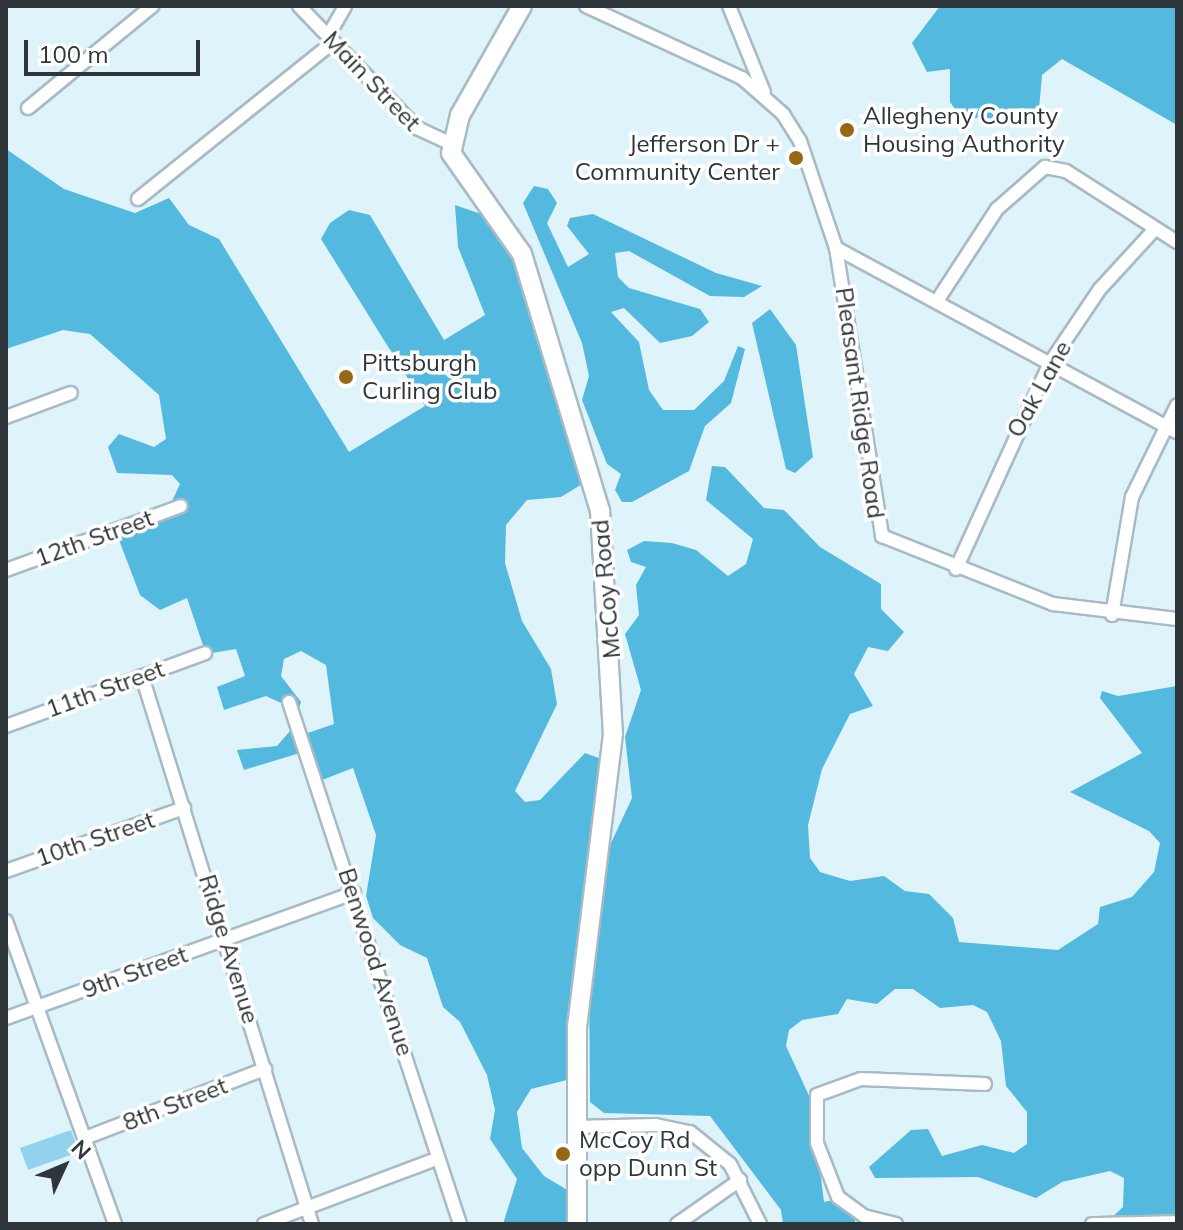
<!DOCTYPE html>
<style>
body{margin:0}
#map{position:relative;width:1183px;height:1230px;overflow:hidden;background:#dff3fb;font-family:Mulish,sans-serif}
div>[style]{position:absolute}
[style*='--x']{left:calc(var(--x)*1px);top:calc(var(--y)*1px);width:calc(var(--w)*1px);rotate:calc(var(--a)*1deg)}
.green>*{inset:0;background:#93d2ed}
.forest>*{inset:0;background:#54b9df}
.roads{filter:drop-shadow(2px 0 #a8bbc4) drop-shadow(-2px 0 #a8bbc4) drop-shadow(0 2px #a8bbc4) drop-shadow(0 -2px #a8bbc4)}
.street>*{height:12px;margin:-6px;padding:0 6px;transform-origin:6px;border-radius:6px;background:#fff}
.secondary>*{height:18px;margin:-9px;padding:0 9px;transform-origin:9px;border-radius:9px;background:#fff}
.dots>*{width:22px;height:22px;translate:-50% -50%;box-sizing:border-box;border:4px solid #fff;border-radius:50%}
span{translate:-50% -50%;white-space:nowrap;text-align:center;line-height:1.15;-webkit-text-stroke:7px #fff;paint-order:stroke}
.street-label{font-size:24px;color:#2e3639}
.poi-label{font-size:24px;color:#2e3639}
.left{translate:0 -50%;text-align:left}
.right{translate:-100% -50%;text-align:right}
.frame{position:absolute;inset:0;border:8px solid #2e3639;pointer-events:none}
.north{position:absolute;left:24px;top:1126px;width:80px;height:80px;-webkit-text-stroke:6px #fff;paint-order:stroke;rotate:46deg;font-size:22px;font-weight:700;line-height:32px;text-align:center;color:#2e3639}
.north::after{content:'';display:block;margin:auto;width:28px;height:36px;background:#2e3639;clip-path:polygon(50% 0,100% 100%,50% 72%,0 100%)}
.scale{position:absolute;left:24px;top:40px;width:176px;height:36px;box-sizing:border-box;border:4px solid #2e3639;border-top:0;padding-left:10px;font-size:24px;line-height:28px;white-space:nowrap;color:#2e3639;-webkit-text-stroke:6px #fff;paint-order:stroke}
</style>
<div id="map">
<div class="green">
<div style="clip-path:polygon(71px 1130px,79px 1152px,28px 1170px,20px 1148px)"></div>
</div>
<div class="forest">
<div style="clip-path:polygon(940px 6px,1177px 6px,1177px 125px,1062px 59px,1042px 75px,1038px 121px,961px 117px,950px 102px,950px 69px,927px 72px,912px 43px)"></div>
<div style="clip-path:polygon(6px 149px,64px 189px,135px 213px,169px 198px,189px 225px,219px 239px,349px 452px,425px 406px,321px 239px,330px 223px,349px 210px,370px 215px,444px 340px,485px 315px,458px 247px,455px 205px,484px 215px,529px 279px,587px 481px,561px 497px,527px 500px,506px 525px,505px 563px,522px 621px,551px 669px,557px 704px,515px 791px,525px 802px,540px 800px,585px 753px,607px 761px,567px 1080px,531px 1089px,517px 1112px,522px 1148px,544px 1176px,574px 1194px,576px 1224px,503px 1224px,517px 1179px,490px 1139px,495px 1110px,487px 1075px,460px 1022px,443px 1007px,427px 958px,400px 945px,373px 918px,366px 896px,376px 835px,353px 768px,317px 782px,300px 753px,244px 770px,237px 750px,277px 746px,290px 731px,302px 735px,334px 724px,326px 665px,301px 651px,284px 659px,281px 676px,301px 702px,298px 711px,266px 696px,224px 710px,217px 687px,245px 676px,236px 649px,206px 654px,187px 598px,160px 610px,140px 595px,119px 540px,135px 519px,172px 501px,180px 484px,172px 475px,117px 473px,108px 447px,119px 434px,154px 447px,166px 439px,159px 395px,90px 334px,63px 330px,6px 349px)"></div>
<div style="clip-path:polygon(534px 186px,548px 189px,557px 203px,547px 223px,568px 267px,589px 254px,567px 226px,570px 218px,593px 214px,716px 273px,762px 286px,744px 297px,710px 296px,629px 251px,615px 253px,618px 277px,629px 288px,700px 309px,709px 322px,692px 336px,660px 343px,624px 308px,611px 312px,639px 342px,649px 390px,663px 410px,694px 410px,724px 381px,738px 346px,745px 349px,731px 403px,705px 426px,689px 471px,632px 502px,622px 502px,615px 490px,621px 474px,607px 464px,582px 400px,589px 376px,582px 343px,523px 203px)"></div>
<div style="clip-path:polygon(770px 309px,796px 345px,813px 457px,795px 473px,786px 469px,752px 323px)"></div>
<div style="clip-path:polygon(712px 466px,725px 467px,764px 508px,784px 510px,820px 547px,881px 584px,881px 609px,904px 632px,888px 651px,868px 647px,854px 674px,873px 706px,850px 714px,822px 769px,808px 825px,810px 858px,820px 872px,850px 881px,884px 876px,905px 891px,929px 894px,953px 918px,959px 942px,1058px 950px,1098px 924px,1100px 907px,1132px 897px,1154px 872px,1160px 843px,1149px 831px,1070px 792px,1142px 753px,1100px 698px,1102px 691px,1118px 696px,1177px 686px,1177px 1224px,1105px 1224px,1123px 1207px,1124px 1178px,1110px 1171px,1062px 1182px,1036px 1198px,978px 1177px,875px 1178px,869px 1167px,911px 1130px,928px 1129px,942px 1156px,982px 1145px,1014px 1153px,1027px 1144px,1027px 1112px,1006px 1086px,1001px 1041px,987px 1012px,973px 1005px,940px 1008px,913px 989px,895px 989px,877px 1004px,847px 999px,838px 1014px,802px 1020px,789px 1030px,786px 1046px,811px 1100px,824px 1202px,838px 1199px,855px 1214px,855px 1224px,783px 1224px,781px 1210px,710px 1116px,604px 1113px,590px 1102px,589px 962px,611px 843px,632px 798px,625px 737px,641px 690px,625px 634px,639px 615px,636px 585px,646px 567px,631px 562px,627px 550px,644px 541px,672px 543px,696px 550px,728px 576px,746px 564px,753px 539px,706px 500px)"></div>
</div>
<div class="roads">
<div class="street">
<div style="--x:299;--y:6;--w:170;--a:46"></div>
<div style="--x:417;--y:128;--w:38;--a:25"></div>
<div style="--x:586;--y:6;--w:172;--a:24.8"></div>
<div style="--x:742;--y:78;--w:55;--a:41.3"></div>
<div style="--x:783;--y:114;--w:32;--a:58"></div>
<div style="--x:800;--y:141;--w:113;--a:71.4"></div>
<div style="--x:836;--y:248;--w:292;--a:80.9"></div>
<div style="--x:882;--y:536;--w:184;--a:21.7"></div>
<div style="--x:1053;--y:604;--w:125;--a:6.9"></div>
<div style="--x:729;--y:6;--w:93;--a:67.9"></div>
<div style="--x:328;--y:36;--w:34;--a:-60"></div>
<div style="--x:28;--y:108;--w:161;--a:-39.4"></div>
<div style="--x:138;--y:199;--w:250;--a:-38.8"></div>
<div style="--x:836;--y:248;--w:387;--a:28.4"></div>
<div style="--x:937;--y:301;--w:110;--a:-56.9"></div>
<div style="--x:997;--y:209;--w:64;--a:-41.2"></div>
<div style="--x:1045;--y:167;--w:21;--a:11"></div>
<div style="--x:1066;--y:171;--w:132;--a:32.6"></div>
<div style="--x:6;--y:417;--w:69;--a:-20.3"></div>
<div style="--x:956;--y:569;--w:226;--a:-65.5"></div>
<div style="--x:1050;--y:363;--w:89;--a:-56"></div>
<div style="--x:1100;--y:289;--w:81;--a:-47.5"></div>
<div style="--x:6;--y:570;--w:186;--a:-20.1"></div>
<div style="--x:1112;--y:615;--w:120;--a:-80.4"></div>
<div style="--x:1132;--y:497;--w:102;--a:-63.9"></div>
<div style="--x:142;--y:676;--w:574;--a:72.77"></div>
<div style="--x:289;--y:702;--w:549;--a:71.86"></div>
<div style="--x:6;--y:726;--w:212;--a:-20.1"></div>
<div style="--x:6;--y:871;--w:189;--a:-19.5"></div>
<div style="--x:6;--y:921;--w:322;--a:70.2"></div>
<div style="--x:6;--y:1018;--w:370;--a:-19.8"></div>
<div style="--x:574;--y:1127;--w:82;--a:-1.4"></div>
<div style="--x:656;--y:1125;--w:35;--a:12"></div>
<div style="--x:690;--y:1132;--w:51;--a:38.7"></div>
<div style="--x:730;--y:1164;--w:67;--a:63.4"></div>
<div style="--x:85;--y:1138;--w:193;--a:-21"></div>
<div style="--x:264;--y:1224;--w:178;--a:-20.7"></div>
<div style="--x:677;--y:1224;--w:77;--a:-34.9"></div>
<div style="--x:896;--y:1224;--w:33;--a:-166"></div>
<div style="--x:864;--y:1216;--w:32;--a:-144"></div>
<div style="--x:838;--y:1197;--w:58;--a:-111.3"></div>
<div style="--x:817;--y:1143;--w:48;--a:-90"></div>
<div style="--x:817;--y:1095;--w:47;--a:-20"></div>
<div style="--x:861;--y:1079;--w:124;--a:2.3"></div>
<div style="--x:1092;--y:1224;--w:85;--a:-1.3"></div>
</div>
<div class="secondary">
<div style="--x:522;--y:6;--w:125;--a:119.6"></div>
<div style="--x:460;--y:115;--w:39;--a:103"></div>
<div style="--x:451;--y:153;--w:123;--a:54.9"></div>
<div style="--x:522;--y:254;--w:268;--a:73.1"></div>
<div style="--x:600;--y:510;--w:224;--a:86.7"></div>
<div style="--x:613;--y:734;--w:294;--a:97"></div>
<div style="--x:577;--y:1026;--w:198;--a:90"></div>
</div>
</div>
<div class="dots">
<div style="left:847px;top:130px;background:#966816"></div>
<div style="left:796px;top:158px;background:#966816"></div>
<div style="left:346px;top:377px;background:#966816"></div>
<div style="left:563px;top:1154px;background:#966816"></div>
</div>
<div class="street-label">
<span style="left:372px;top:81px;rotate:46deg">Main Street</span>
<span style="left:1039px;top:389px;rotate:-61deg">Oak Lane</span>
<span style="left:860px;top:403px;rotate:82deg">Pleasant Ridge Road</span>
<span style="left:94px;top:538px;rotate:-20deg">12th Street</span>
<span style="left:606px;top:589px;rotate:-95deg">McCoy Road</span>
<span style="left:105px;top:689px;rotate:-20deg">11th Street</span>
<span style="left:95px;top:839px;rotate:-19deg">10th Street</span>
<span style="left:229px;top:949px;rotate:73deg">Ridge Avenue</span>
<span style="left:376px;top:962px;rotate:72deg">Benwood Avenue</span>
<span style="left:135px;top:972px;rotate:-20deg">9th Street</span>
<span style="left:175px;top:1104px;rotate:-21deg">8th Street</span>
</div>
<div class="poi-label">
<span class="left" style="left:863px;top:130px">Allegheny County<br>Housing Authority</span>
<span class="right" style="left:780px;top:158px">Jefferson Dr +<br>Community Center</span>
<span class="left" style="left:362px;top:377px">Pittsburgh<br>Curling Club</span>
<span class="left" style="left:579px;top:1154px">McCoy Rd<br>opp Dunn St</span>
</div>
<div class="frame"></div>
<div class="north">N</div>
<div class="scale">100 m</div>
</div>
